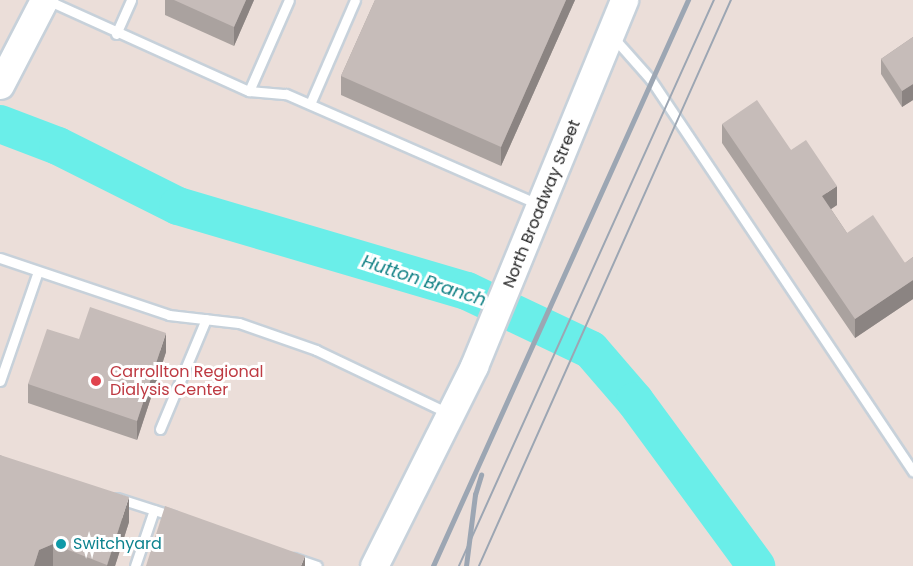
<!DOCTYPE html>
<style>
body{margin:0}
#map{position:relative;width:913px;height:566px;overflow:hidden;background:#ebded9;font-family:Poppins,sans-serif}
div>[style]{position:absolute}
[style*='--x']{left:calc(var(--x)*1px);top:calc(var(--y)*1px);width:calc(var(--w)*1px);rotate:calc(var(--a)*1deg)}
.river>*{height:38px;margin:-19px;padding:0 19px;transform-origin:19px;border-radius:19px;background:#6aeee9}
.roads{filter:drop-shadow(2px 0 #c7d1da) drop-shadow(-2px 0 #c7d1da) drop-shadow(0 2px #c7d1da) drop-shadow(0 -2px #c7d1da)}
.lane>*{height:9px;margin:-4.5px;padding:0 4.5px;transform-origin:4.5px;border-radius:4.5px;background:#fff}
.secondary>*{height:27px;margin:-13.5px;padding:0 13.5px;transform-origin:13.5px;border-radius:13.5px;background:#fff}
.tram>*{height:1.5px;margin:-0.75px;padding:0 0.75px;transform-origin:0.75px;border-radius:0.75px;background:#9ca6b3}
.rail>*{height:4.5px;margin:-2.25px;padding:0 2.25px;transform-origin:2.25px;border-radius:2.25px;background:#9ca6b3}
.wall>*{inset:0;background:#aaa29f}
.shaded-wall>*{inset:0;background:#8b8482}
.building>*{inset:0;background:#c6bcb9}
.dots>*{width:16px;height:16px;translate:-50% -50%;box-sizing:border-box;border:3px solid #fff;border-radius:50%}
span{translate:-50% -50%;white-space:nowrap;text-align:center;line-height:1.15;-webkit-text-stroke:6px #fff;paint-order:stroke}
.street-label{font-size:16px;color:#282828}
.health-label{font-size:16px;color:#be3a42}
.left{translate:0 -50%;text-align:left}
.culture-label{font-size:16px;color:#0d838f}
.water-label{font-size:18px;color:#0e7f83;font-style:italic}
</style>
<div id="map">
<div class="river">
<div style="--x:0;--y:124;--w:62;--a:20.8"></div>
<div style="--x:58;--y:146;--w:134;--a:26.6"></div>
<div style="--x:178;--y:206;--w:301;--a:16.4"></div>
<div style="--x:467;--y:291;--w:137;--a:25.4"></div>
<div style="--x:591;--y:350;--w:67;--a:49.2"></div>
<div style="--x:635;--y:401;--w:205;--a:53.7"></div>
</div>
<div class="roads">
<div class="lane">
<div style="--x:47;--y:0;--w:222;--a:24.3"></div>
<div style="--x:249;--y:91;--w:99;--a:-66.3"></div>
<div style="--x:116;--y:34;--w:37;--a:-66"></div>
<div style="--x:613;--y:37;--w:57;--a:48.5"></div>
<div style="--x:651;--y:80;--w:471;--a:56.2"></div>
<div style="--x:249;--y:91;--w:37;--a:5"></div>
<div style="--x:286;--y:94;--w:275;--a:23.6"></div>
<div style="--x:310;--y:104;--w:113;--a:-66.6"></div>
<div style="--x:0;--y:258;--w:178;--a:18.6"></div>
<div style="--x:169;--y:315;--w:70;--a:6.5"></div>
<div style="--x:239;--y:323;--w:82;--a:19.3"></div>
<div style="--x:316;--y:350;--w:146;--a:25.5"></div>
<div style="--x:0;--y:381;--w:116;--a:-70.9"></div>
<div style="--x:160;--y:429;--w:119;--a:-67.3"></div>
<div style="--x:117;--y:498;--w:59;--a:17.8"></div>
<div style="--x:294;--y:558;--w:24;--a:19"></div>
<div style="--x:135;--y:566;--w:59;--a:-71.3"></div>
</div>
<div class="secondary">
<div style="--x:0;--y:85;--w:96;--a:-62.6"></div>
<div style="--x:374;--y:566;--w:224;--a:-63.4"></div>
<div style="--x:474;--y:366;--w:396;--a:-67.7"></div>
</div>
</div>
<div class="tram">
<div style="--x:459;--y:566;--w:621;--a:-65.75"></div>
<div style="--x:479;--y:566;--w:620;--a:-66"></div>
</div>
<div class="rail">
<div style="--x:433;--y:566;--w:621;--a:-65.75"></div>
<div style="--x:466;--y:566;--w:72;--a:-82.8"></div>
<div style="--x:475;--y:495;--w:21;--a:-73"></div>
</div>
<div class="wall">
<div style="clip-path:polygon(165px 0,254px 0,234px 46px,165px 15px)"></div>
<div style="clip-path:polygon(375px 0,575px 0,501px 166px,341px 95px,341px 76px)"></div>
<div style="clip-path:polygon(913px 37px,913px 100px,902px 107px,881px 74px,881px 59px)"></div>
<div style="clip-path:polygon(722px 124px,791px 150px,837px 205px,831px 209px,847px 233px,905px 263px,913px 257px,913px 299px,855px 338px,722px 143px)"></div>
<div style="clip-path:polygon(79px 339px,166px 352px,137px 440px,28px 403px,28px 384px)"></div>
<div style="clip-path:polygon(0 455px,129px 522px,115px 566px,0 566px)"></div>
</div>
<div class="shaded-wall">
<div style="clip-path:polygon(246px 0,254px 0,234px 46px,234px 27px)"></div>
<div style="clip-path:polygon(566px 0,575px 0,501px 166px,501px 147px)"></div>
<div style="clip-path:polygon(913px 84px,913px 100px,902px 107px,902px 91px)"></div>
<div style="clip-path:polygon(837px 186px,837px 205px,822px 215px,822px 196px)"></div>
<div style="clip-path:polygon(913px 280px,913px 299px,855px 338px,855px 319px)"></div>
<div style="clip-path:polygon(166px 333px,166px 352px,137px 440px,137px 421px)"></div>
<div style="clip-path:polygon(129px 497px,129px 522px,115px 566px,107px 566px)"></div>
<div style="clip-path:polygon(53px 544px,53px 566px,34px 566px,39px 550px)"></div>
<div style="clip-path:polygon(305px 556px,305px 566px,301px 566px)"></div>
</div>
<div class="building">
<div style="clip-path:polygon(174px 0,246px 0,234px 27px)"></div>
<div style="clip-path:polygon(375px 0,566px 0,501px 147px,341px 76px)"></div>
<div style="clip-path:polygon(913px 37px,913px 84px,902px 91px,881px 59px)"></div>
<div style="clip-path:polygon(757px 100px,791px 150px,806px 140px,837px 186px,822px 196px,847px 233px,873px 215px,905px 263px,913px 257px,913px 280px,855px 319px,722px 124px)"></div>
<div style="clip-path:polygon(90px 307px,166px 333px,137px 421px,28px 384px,47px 329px,79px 339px)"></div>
<div style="clip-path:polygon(0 455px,129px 497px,107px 565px,53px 544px,39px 550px,34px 566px,0 566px)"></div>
<div style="clip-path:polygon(165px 506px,305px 556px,301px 566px,146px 566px)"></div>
</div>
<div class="dots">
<div style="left:96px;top:381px;background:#e0444e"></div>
<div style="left:61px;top:544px;background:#0f9aa8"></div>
</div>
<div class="street-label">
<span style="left:542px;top:204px;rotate:-68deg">North Broadway Street</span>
</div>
<div class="health-label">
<span class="left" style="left:110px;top:381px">Carrollton Regional<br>Dialysis Center</span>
</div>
<div class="culture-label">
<span class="left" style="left:73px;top:544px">Switchyard</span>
</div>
<div class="water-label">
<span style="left:424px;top:281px;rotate:18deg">Hutton Branch</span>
</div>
</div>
